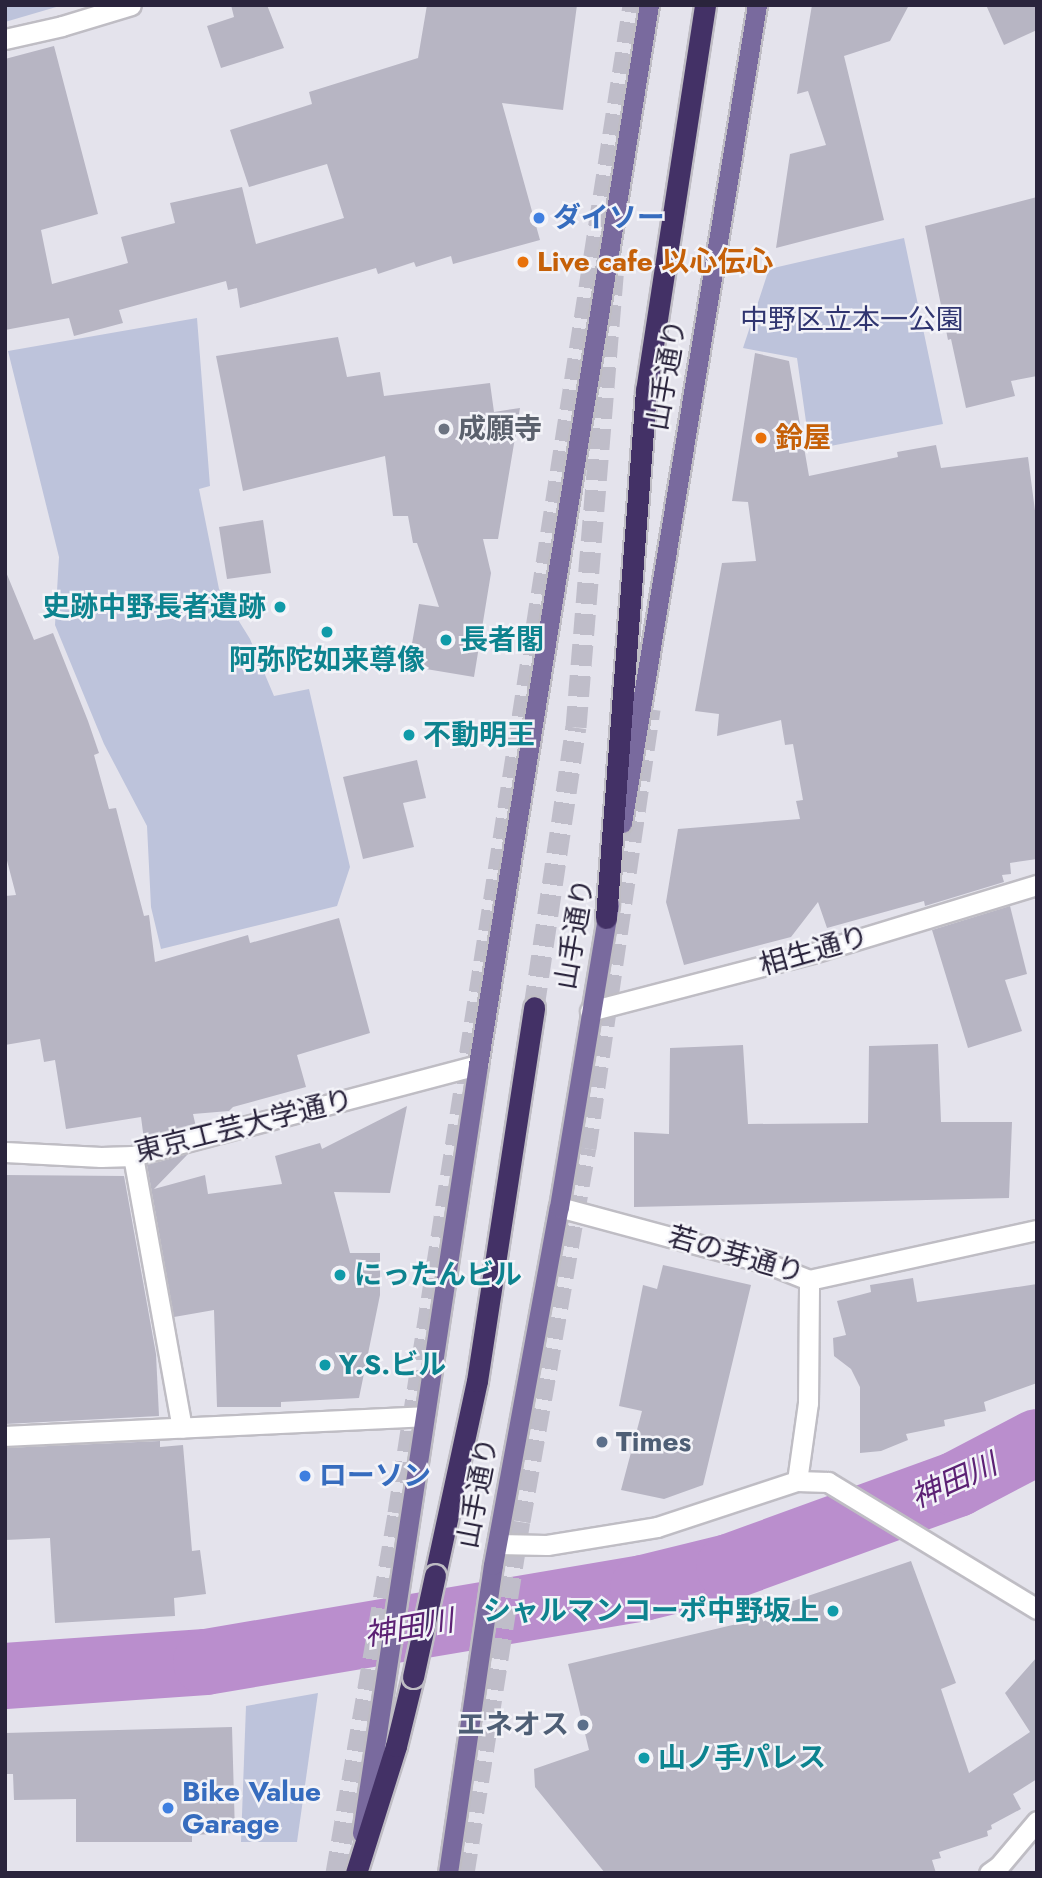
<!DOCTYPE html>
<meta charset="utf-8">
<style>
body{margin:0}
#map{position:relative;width:1042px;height:1878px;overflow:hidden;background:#e4e3ec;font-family:Jost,"Noto Sans JP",sans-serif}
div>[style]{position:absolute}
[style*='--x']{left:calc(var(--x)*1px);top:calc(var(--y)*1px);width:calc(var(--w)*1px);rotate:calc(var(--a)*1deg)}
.green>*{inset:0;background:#bdc3db}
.river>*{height:66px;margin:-33px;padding:0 33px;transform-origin:33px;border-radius:33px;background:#ba8ecd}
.building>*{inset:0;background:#b7b5c3}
.motorway-tunnel>*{height:21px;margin-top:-10.5px;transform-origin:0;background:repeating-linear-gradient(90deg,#bfbdc9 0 21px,transparent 0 31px)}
.roads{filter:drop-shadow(2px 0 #bfbdc4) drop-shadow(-2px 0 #bfbdc4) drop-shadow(0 2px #bfbdc4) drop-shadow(0 -2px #bfbdc4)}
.minor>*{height:19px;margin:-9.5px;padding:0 9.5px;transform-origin:9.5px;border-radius:9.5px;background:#fff}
.primary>*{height:19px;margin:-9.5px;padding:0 9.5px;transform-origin:9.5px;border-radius:9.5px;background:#796a9e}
.motorway>*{height:21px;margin:-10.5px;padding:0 10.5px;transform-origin:10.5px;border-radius:10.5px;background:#433166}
.bridges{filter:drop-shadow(2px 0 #bfbdc4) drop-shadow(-2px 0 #bfbdc4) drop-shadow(0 2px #bfbdc4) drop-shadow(0 -2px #bfbdc4)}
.motorway-bridge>*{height:21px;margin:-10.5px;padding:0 10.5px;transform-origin:10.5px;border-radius:10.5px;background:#433166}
.dots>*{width:19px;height:19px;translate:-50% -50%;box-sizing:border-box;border:4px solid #f3f3f8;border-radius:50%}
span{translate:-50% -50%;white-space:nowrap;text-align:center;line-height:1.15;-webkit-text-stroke:5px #f3f3f8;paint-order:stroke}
.shop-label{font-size:28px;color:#366cbe;font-weight:700}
.left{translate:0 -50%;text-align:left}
.food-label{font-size:28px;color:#c56008;font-weight:700}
.park-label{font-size:28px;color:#303570}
.street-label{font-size:28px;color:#2a243c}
.worship-label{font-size:28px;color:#5b616d;font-weight:700}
.culture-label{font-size:28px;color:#0d838f;font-weight:700}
.right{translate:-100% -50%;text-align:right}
.service-label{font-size:28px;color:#4e5e75;font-weight:700}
.water-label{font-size:30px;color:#5c2174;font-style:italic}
.frame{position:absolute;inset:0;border:7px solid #2a243c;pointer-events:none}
</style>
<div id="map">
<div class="green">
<div style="clip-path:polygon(5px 5px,63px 5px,5px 22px)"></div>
<div style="clip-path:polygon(904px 238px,943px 424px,810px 450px,797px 358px,743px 348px,769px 269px)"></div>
<div style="clip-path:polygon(197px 318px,210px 486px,199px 489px,219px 589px,250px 639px,274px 696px,309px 689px,350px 867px,337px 906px,161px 949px,151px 907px,147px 826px,104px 744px,55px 625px,59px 557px,8px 351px)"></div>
<div style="clip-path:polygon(318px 1693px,297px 1842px,241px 1842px,246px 1706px)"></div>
</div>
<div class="river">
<div style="--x:5;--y:1676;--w:201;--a:-4"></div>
<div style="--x:206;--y:1662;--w:443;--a:-9.6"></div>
<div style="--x:643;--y:1588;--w:89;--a:-13.7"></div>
<div style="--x:729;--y:1567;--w:243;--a:-20"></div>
<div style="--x:957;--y:1484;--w:90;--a:-27.7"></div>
</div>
<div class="building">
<div style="clip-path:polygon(231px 5px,267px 5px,284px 48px,221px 68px,207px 26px,234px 17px)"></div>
<div style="clip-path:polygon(427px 5px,577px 5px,563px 110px,502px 103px,540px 240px,453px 264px,451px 256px,416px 267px,414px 262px,378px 274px,376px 268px,240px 308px,237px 288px,228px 290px,226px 281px,119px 310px,123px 323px,74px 336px,69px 318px,5px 330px,5px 59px,54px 46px,98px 214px,41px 230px,52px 284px,128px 263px,121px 237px,175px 223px,170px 203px,242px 187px,256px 244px,344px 218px,327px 164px,249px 187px,230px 130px,312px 104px,309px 92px,418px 58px)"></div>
<div style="clip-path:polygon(812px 5px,909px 5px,890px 41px,844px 56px,884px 220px,776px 248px,790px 154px,826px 145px,808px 91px,797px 94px)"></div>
<div style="clip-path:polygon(986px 5px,1037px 5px,1037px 30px,1004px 45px)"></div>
<div style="clip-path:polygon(1037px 197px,1037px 376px,1011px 381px,1015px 396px,966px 408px,951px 339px,948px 340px,925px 226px)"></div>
<div style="clip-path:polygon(338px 337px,347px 377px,380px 372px,384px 396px,490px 383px,494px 412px,520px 408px,498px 539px,483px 539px,491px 573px,474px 677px,408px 666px,419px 604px,439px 607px,417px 543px,413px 543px,408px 516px,393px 516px,385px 456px,243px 491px,216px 356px)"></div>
<div style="clip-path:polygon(755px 353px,789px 361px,809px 476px,898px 457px,897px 452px,936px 445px,941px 468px,1028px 457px,1037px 526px,1037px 859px,1010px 863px,1011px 874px,1002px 875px,1004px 882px,925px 906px,924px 901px,827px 928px,818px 902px,791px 937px,684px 965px,666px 902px,678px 829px,800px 819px,796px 801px,803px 800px,793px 744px,785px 745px,781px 720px,717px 736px,719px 714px,695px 711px,722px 563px,756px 561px,748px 502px,732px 501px)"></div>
<div style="clip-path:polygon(263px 520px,271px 573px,227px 579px,219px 527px)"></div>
<div style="clip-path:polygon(6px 572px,34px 640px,53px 633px,88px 721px,99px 753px,94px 755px,109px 809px,116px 808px,144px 916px,149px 915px,155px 962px,248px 935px,250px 943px,339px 918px,370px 1033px,297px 1055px,306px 1087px,233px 1107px,229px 1111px,193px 1114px,196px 1127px,144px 1140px,141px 1117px,66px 1129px,55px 1060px,44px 1062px,40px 1039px,5px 1045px,5px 896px,16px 895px,5px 853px)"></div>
<div style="clip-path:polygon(417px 760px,426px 798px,403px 803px,414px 847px,363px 859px,343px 777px)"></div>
<div style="clip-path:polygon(1010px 906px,1027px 974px,1005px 980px,1022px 1031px,968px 1048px,932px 930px)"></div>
<div style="clip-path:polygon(938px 1044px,941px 1122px,1012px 1122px,1009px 1198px,634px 1207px,634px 1132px,669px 1134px,670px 1048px,743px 1045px,748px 1124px,868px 1123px,869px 1046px)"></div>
<div style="clip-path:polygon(407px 1106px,390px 1193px,334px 1192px,350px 1253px,380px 1253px,380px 1295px,359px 1398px,281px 1402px,281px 1407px,217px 1407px,214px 1310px,174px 1317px,147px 1165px,188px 1154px,154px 1189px,205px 1175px,208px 1194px,282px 1184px,275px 1156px,320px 1143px,322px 1149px)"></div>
<div style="clip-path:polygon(5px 1175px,124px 1176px,156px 1354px,159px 1416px,5px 1424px)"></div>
<div style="clip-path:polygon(663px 1265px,751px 1285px,703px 1485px,664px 1499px,621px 1490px,642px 1411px,619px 1406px,643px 1285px,657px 1289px)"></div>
<div style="clip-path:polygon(913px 1278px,917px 1302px,1037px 1284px,1037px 1383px,984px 1402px,986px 1411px,944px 1420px,945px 1426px,906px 1434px,908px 1440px,881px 1451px,860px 1453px,860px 1387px,851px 1369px,834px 1356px,833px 1338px,846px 1335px,837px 1301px,871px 1292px,870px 1285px)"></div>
<div style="clip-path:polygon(160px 1441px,160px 1447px,183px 1445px,192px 1551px,200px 1550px,206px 1594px,174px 1598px,175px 1616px,55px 1623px,50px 1538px,5px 1540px,5px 1448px)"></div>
<div style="clip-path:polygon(911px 1561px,956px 1683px,941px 1689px,969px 1773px,1030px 1732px,1005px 1693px,1037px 1657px,1037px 1779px,1013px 1794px,1021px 1809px,991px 1825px,992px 1829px,987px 1831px,988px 1836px,939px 1852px,941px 1858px,932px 1860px,936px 1873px,605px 1873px,535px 1787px,534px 1769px,589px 1750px,568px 1664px,741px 1623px,740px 1619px)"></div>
<div style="clip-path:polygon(232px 1727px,235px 1833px,192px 1835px,192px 1842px,76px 1842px,76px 1799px,14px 1800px,13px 1774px,5px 1774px,5px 1733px)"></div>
</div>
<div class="motorway-tunnel">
<div style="--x:534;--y:1007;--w:283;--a:-81.5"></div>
<div style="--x:576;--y:727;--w:454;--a:-85.3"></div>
<div style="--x:336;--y:1873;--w:365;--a:-80.2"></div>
<div style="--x:398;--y:1513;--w:1526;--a:-81.14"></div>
<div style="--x:464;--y:1873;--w:356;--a:-81"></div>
<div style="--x:520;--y:1521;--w:379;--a:-80"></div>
<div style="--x:586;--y:1148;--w:444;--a:-81.7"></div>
</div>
<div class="roads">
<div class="minor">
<div style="--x:5;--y:39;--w:58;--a:-12.8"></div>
<div style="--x:62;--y:26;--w:72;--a:-16.9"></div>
<div style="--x:590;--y:1011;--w:230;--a:-14.6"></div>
<div style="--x:813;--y:953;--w:234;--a:-16.9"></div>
<div style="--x:5;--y:1152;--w:96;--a:3"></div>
<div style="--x:101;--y:1157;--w:32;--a:-2"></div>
<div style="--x:133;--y:1156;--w:357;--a:-14.8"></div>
<div style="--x:133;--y:1156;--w:276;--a:79.8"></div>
<div style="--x:559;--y:1207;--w:214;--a:15.1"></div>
<div style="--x:766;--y:1263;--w:46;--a:21.6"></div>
<div style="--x:809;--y:1280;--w:233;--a:-12.4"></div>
<div style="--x:5;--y:1436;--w:420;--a:-2.7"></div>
<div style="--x:797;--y:1481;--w:79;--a:-82"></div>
<div style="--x:808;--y:1403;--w:123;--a:-89.5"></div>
<div style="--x:497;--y:1544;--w:50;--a:1.1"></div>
<div style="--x:547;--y:1545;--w:111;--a:-9.3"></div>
<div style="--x:657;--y:1527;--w:147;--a:-18.2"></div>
<div style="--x:797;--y:1481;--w:31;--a:2"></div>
<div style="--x:828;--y:1482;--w:245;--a:31.3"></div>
<div style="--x:989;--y:1873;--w:12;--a:-35"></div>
<div style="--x:999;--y:1866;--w:59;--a:-49.8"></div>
</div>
<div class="primary">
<div style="--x:622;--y:823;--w:829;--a:-80.63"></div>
<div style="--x:362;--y:1833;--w:777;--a:-81.41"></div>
<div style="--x:478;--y:1065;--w:1074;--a:-80.84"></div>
<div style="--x:448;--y:1873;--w:311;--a:-81.7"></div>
<div style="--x:493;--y:1565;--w:364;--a:-79.6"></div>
<div style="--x:559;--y:1207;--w:307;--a:-80.6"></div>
</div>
<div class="motorway">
<div style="--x:606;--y:918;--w:529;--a:-85.66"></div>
<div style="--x:646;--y:391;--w:390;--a:-81.3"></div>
<div style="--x:435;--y:1575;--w:198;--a:-77.8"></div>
<div style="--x:477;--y:1381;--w:378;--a:-81.3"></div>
<div style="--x:356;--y:1873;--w:133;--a:-72.5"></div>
<div style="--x:396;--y:1746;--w:71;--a:-76.2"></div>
</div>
</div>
<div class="bridges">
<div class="motorway-bridge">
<div style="--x:413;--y:1677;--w:104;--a:-77.8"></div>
</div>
</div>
<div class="dots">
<div style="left:539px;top:218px;background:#3f7fe0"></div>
<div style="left:523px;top:262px;background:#e8710a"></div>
<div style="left:444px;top:429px;background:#6b7280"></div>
<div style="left:761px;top:438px;background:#e8710a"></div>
<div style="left:280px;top:607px;background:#0f9aa8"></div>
<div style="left:327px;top:632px;background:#0f9aa8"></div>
<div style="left:446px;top:640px;background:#0f9aa8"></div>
<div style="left:409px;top:735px;background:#0f9aa8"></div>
<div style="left:340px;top:1275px;background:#0f9aa8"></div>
<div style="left:325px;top:1365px;background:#0f9aa8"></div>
<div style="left:602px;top:1442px;background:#5c6f8a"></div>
<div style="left:305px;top:1476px;background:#3f7fe0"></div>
<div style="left:833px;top:1611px;background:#0f9aa8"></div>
<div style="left:583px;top:1725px;background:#5c6f8a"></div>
<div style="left:644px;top:1758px;background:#0f9aa8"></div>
<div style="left:168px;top:1808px;background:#3f7fe0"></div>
</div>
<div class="shop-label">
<span class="left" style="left:553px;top:218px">ダイソー</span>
<span class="left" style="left:319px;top:1476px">ローソン</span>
<span class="left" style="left:182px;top:1808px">Bike Value<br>Garage</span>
</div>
<div class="food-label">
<span class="left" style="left:537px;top:262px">Live cafe 以心伝心</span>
<span class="left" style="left:775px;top:438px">鈴屋</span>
</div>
<div class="park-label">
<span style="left:852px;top:320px">中野区立本一公園</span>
</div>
<div class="street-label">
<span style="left:667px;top:375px;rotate:-80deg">山手通り</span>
<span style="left:575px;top:934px;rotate:-80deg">山手通り</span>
<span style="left:814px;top:951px;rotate:-16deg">相生通り</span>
<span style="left:244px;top:1126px;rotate:-14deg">東京工芸大学通り</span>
<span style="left:736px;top:1255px;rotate:16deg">若の芽通り</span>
<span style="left:478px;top:1493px;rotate:-79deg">山手通り</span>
</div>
<div class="worship-label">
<span class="left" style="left:458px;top:429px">成願寺</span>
</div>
<div class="culture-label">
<span class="right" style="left:266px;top:607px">史跡中野長者遺跡</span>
<span class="left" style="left:460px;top:640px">長者閣</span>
<span style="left:327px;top:660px">阿弥陀如来尊像</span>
<span class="left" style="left:423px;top:735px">不動明王</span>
<span class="left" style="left:354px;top:1275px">にったんビル</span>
<span class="left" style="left:339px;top:1365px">Y.S.ビル</span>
<span class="right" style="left:819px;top:1611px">シャルマンコーポ中野坂上</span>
<span class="left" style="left:658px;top:1758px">山ノ手パレス</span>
</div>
<div class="service-label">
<span class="left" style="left:616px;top:1442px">Times</span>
<span class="right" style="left:569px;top:1725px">エネオス</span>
</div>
<div class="water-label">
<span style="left:954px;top:1481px;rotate:-24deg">神田川</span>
<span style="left:409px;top:1628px;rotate:-10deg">神田川</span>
</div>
<div class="frame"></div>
</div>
